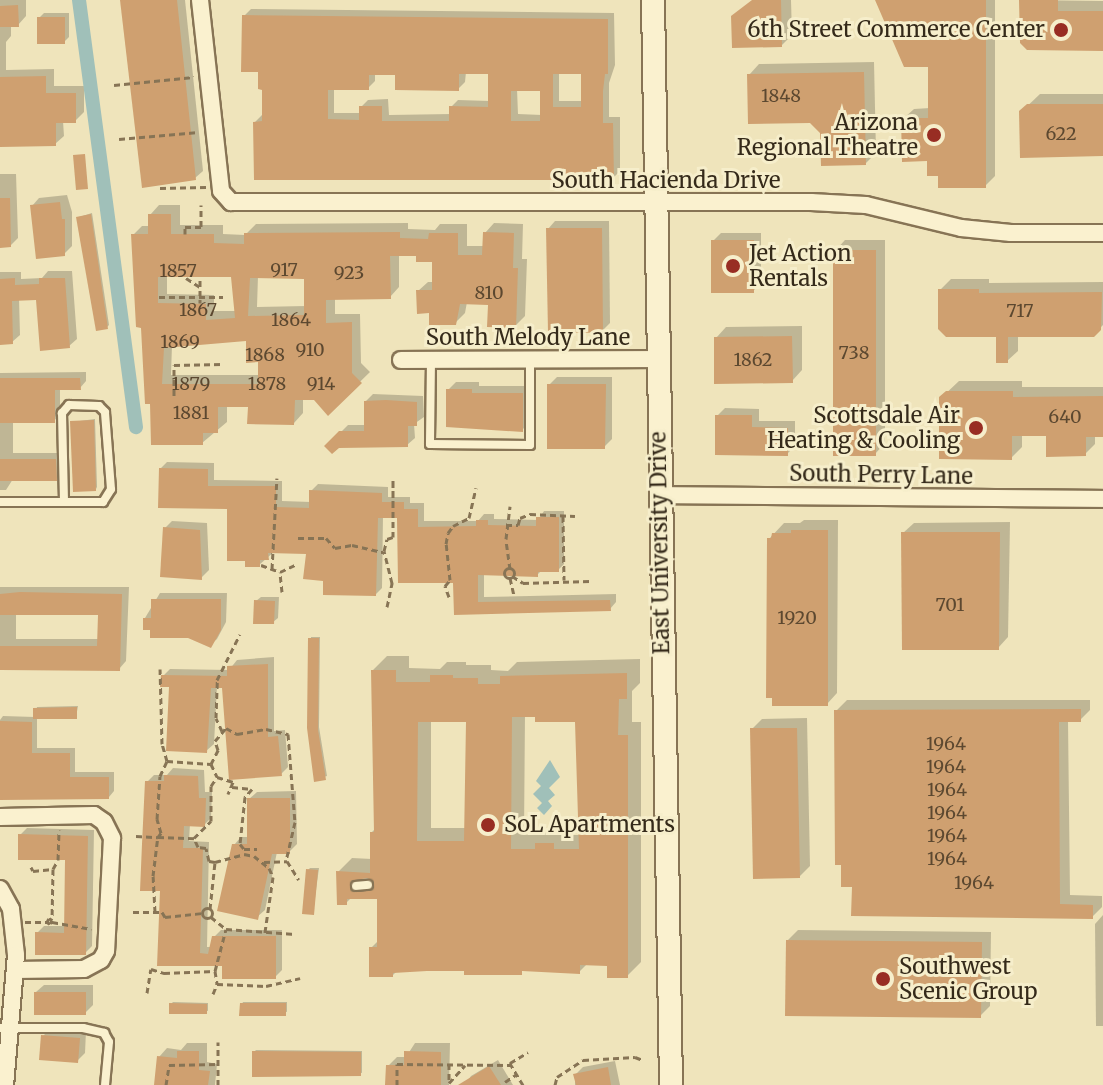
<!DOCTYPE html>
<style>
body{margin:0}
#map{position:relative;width:1103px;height:1085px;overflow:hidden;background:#efe4bb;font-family:Merriweather,serif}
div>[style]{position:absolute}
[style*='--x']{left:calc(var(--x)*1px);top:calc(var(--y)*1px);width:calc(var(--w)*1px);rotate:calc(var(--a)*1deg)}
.water>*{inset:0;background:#a0c0b9}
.shadow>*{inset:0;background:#0003}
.canal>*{height:14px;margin:-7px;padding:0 7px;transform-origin:7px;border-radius:7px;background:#a0c0b9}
.building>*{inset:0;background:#cfa070}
.path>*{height:3px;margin-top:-1.5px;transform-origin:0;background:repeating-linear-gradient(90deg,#877455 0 6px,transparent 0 10px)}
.path>.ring{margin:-1.5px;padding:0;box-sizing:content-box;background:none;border:3px solid #877455;border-radius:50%}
.roads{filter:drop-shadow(2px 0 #877455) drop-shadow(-2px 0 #877455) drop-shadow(0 2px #877455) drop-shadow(0 -2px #877455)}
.lane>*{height:8px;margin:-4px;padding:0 4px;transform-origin:4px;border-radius:4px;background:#faf1cf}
.street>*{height:16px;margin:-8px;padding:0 8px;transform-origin:8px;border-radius:8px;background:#faf1cf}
.secondary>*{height:22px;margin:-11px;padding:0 11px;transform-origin:11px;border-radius:11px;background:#faf1cf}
.dots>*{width:22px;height:22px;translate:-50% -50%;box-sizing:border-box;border:4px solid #f6eecb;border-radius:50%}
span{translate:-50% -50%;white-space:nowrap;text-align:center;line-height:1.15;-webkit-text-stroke:6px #f6eecb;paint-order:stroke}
.number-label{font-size:18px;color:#5c4830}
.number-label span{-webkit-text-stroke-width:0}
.poi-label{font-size:22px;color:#352a1a}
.right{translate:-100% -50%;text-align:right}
.left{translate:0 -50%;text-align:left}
.street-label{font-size:22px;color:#352a1a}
</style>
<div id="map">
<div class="water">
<div style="clip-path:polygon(550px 760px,560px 777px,549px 788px,555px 795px,548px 801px,552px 806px,544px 815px,537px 808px,542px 803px,533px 794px,541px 786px,536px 781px)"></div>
</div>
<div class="shadow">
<div style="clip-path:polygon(0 0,26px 0,26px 16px,18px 25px,11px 25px,11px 36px,6px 42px,6px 70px,54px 69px,54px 86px,84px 86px,84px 112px,75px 121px,63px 121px,64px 136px,55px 144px,0 145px)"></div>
<div style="clip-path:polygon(122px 0,185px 0,203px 171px,195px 178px)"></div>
<div style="clip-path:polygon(791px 0,792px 35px,782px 45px,752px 0)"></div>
<div style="clip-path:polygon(877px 0,995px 0,995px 176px,985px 186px,940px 174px,903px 119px,914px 109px,930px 108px,930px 65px)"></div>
<div style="clip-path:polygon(1021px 0,1103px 1px,1103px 49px)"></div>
<div style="clip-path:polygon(evenodd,251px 9px,614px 13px,615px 65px,609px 83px,609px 117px,620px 117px,620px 171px,613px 178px,255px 122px,262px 115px,264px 88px,244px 16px,251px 9px,466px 72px,490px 72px,490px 101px,458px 100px,451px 107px,451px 114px,389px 115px,388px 99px,368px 100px,361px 107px,361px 113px,334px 113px,334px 88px,368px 88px,375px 81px,375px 73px,397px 73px,458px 89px,465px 82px,466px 72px,251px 9px,559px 72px,583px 72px,583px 101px,559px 101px,559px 72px,251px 9px,517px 89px,542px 89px,542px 115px,518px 114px,517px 89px)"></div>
<div style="clip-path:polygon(44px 13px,69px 13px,69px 37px,64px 42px,39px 18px)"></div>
<div style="clip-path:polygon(874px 62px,876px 153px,866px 163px,749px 75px,759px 64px)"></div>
<div style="clip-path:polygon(1040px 94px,1103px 94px,1103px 154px,1021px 112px)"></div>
<div style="clip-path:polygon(0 174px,16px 174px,18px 238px,11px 245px,0 246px)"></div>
<div style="clip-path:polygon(67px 195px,72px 212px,72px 246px,64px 254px,32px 206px,39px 198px)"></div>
<div style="clip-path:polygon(evenodd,159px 205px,180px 205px,180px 225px,223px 225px,223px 234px,245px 235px,256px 224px,408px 223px,408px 229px,435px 230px,440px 224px,467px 224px,467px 246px,484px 246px,485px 233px,494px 223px,523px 224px,522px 259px,527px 259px,525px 316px,515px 326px,490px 303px,467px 302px,465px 313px,455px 323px,431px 311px,418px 291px,428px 282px,434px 282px,434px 260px,417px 253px,399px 254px,399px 287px,390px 297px,335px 298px,335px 314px,360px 314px,361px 363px,370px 372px,328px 413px,314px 398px,303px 398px,303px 413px,294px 423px,250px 405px,227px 405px,227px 422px,202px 443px,152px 402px,133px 235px,142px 226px,150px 226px,150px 215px,159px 205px,167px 275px,236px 277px,235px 311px,214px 311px,214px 295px,167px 294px,167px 275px,159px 205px,258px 276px,306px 277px,306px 306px,257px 307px,258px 276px,159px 205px,248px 339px,261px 360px,260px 375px,171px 375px,172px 345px,248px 339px)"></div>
<div style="clip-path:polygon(92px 213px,109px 325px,107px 327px,79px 217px)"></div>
<div style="clip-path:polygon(555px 221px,609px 221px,610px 323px,602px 331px,548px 229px)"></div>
<div style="clip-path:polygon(721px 233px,761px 233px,761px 283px,753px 291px,713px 241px)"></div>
<div style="clip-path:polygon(845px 240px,885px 240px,885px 443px,875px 454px,835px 251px)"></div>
<div style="clip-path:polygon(48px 271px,72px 271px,77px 339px,69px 346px,37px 298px,19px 298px,20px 335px,12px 342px,0 343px,0 272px,21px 272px,21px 279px,42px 278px)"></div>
<div style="clip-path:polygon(951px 279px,989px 279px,989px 283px,1103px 282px,1103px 325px,1093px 335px,1018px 335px,1018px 351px,1007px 361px,998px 335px,940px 290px)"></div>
<div style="clip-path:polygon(802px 326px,802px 370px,792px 381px,716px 338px,726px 327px)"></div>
<div style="clip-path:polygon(86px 372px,86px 381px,80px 388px,60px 388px,60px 414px,54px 421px,13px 421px,13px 453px,62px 453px,62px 473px,56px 479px,13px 479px,6px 490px,0 490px,0 373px)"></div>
<div style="clip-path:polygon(557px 377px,612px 377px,612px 439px,604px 447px,549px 385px)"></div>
<div style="clip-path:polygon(959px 381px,1022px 381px,1022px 387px,1103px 387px,1103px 435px,1095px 435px,1095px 444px,1085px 454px,1048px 434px,1022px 434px,1022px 447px,1011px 458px,941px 398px)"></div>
<div style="clip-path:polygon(456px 382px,479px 382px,479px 386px,530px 386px,530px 422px,522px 430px,448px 390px)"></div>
<div style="clip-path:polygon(373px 394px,423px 396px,424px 417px,414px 424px,415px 438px,407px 445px,327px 446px,348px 425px,366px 425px,366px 401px)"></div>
<div style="clip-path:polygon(725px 408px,759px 409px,759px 421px,795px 421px,795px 446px,787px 454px,717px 416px)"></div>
<div style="clip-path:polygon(95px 419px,97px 487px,96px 489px,72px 422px)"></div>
<div style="clip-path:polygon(167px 462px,214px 463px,214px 480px,282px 481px,282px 501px,311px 502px,311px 491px,318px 484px,388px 487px,388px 497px,410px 497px,410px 503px,424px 503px,424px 521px,478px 521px,484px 514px,494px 514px,494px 519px,538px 520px,544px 511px,564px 511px,564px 564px,558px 570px,542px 570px,537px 575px,484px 573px,484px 597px,616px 594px,616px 602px,610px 609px,456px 613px,455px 581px,399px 516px,383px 516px,382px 588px,376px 594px,325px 579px,308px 552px,275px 551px,259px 565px,229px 507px,161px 468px)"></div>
<div style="clip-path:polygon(804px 520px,838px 520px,837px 693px,827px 704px,769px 539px,784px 523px,800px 523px)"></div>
<div style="clip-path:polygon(172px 521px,207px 523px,209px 570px,201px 578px,165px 528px)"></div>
<div style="clip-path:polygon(1010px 522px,1008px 637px,998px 648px,903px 533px,914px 523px)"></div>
<div style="clip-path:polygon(evenodd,0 587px,129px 587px,126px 661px,119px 669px,0 668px,0 587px,16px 613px,100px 613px,99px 639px,16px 639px,16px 613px)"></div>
<div style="clip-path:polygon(160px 593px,227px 593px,226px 622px,217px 639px,210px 645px,145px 618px)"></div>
<div style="clip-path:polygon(261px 597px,279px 597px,278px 618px,273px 622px,256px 601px)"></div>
<div style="clip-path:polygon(311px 637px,320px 637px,319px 727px,327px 776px,316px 779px)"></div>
<div style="clip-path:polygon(evenodd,387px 656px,409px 656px,409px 668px,440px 669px,447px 662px,466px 662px,466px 665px,491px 665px,491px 670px,508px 671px,517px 662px,640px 659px,640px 683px,632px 691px,632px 722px,641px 722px,641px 962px,627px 976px,609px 964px,588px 963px,579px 972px,466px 969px,397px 971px,393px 975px,371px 948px,379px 940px,379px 897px,352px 897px,346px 903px,338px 872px,352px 858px,372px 859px,372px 832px,376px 828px,373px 670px,387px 656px,525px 715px,577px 720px,580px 835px,568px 835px,568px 830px,524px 835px,525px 715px,387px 656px,431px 720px,468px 720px,466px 828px,431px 828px,431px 720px)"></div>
<div style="clip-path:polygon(274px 657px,274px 731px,285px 730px,288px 767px,281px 774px,224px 686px,217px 686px,214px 744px,206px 751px,172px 685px,163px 676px,170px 669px,229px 670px,237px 660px)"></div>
<div style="clip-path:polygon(847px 700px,1090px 700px,1090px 710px,1080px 720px,1068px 720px,1070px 895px,1102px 896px,1102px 907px,1092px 917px,855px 885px,836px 711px)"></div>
<div style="clip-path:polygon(78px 706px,76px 717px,37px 717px,37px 748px,75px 748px,75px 772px,114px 772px,114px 791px,109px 797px,0 798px,0 720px,3px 716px,35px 717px,37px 707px)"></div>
<div style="clip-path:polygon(807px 718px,810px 866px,799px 877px,752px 729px,762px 719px)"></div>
<div style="clip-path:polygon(173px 768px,204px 770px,205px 792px,212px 792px,211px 818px,204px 825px,190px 824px,189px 841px,209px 842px,207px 947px,211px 947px,214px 937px,221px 930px,282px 930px,282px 970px,275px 977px,224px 964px,159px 964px,162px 889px,147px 782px,154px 775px,167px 775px)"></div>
<div style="clip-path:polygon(296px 791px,297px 844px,289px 852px,277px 852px,265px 910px,257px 917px,234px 845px,241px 837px,249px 837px,249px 799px,257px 792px)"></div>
<div style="clip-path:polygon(27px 828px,94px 830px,92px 946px,85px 953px,37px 933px,44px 926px,66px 926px,67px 858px,20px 835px)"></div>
<div style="clip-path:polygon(310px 868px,319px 868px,313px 913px,308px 870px)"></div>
<div style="clip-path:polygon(1103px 915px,1103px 1026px,1096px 1026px,1095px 924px)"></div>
<div style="clip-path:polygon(798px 930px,991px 932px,990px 1006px,980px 1016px,788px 940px)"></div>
<div style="clip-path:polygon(44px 985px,93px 985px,93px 1005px,85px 1013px,36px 992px)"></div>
<div style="clip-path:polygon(173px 1002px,208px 1003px,208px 1011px,171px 1004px)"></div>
<div style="clip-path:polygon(243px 1002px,287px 1002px,287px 1012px,242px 1004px)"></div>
<div style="clip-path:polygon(50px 1029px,86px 1031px,85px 1053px,77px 1061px,43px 1036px)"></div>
<div style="clip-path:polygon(187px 1043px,207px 1043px,207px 1062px,217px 1064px,215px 1085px,156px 1085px,159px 1057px,167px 1048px,181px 1050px)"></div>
<div style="clip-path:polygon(415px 1043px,450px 1043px,449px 1085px,387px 1085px,388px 1066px,397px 1057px,406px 1057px)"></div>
<div style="clip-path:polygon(256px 1050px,362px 1051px,362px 1073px,254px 1052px)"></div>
<div style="clip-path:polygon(498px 1060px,513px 1085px,465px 1085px,471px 1076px)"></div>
<div style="clip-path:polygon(615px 1061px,620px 1085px,564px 1085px,575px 1085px,575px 1075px,583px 1067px)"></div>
</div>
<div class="canal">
<div style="--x:79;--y:0;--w:431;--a:82.4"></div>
</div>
<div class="building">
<div style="clip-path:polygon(120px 0,177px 0,196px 180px,142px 188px)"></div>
<div style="clip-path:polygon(752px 0,781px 0,782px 47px,732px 48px,731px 16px)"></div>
<div style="clip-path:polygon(875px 0,986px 0,986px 188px,938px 188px,938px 176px,927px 176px,927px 161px,902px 162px,901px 118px,928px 118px,928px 67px,904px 67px)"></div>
<div style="clip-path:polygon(1019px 0,1058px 0,1058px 11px,1103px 11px,1103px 51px,1027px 50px,1020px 43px)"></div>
<div style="clip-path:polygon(18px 5px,19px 27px,0 27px,0 6px)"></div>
<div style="clip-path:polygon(evenodd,242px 15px,608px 19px,608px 74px,605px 74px,603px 91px,603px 123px,613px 123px,614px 180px,254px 180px,253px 122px,262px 121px,262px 90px,258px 89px,258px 72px,241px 72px,242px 15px,459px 74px,488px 74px,488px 107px,449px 106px,449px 121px,382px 121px,382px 106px,359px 106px,359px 120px,328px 119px,328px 90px,369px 90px,369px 75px,395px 75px,395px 90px,459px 91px,459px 74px,242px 15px,553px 74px,581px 74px,581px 107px,553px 107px,553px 74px,242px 15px,511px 91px,540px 91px,540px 121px,511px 121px,511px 91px)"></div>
<div style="clip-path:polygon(37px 17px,65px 17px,65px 44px,37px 44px)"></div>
<div style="clip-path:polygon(864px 72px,866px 165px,821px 166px,820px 133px,810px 123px,748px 124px,747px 74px)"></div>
<div style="clip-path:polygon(46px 76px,46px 93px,76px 93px,76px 123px,56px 123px,56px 146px,0 147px,0 77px)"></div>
<div style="clip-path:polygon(1027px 104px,1103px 104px,1103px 156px,1020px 158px,1019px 111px)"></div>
<div style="clip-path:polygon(85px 154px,88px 189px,76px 190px,73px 155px)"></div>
<div style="clip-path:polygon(0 198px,10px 198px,11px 247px,0 248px)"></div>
<div style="clip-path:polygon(60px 202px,62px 219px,65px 219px,65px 256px,36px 259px,30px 205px)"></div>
<div style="clip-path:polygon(91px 214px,108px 329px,96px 331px,76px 217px)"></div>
<div style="clip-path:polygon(evenodd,148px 214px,171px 214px,171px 234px,214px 234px,214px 243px,244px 244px,244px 233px,400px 232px,400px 238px,428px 239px,429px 233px,458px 233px,458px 255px,482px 255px,483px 232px,514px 233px,513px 268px,518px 268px,516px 328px,487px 327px,488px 305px,460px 304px,456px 325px,429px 325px,429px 313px,417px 314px,416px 290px,432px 290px,432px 262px,416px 262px,416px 256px,390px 256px,391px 299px,326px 300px,326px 323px,352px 322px,352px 373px,362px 383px,328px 416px,314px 400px,295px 400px,294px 425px,247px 424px,248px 407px,218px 407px,218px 433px,203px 433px,203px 445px,151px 445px,150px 404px,145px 404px,141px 328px,136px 327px,131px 234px,148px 234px,148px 214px,158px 277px,231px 277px,235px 318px,206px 320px,206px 304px,158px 303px,158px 277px,148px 214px,250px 278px,304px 279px,304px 315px,248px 316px,250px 278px,148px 214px,246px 341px,246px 363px,258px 362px,258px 384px,162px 384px,164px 348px,246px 341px)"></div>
<div style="clip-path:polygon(546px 228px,602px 228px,603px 333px,548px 332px)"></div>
<div style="clip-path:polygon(711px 240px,754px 240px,754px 293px,711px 293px)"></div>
<div style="clip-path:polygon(833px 250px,876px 250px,876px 456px,833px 456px)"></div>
<div style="clip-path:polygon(15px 278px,15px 285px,39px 284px,39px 278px,65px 278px,70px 348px,40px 351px,36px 300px,12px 301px,13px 344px,0 345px,0 279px)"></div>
<div style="clip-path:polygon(938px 289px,979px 289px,979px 293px,1102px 292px,1101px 330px,1094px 337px,1008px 337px,1008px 363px,996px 363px,996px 337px,946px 337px,938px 329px)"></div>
<div style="clip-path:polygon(792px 336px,793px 383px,714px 384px,714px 337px)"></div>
<div style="clip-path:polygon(0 378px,80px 378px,81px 390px,55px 390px,55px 423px,0 423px)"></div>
<div style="clip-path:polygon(547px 384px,606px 384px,605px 449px,547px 449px)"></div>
<div style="clip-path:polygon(446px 389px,472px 389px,472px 393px,523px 393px,523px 432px,446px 427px)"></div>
<div style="clip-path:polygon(946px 391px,1013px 391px,1013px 397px,1103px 396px,1103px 437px,1086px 437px,1086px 456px,1046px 457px,1046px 436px,1012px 436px,1012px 460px,939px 459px,939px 397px)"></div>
<div style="clip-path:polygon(386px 400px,417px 402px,417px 426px,408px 426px,408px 447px,339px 448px,332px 454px,324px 446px,339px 431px,364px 431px,364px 401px)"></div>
<div style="clip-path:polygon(715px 415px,752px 415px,752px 427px,788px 428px,788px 456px,715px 455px)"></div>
<div style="clip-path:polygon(94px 420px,96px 491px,73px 492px,70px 421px)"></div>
<div style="clip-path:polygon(0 459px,56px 459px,57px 481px,0 481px)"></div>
<div style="clip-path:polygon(159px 468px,208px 469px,208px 486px,276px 486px,276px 507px,309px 508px,309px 490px,382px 493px,382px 502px,404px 502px,404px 509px,418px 509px,418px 527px,476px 526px,476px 520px,488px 520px,488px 525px,536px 526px,536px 517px,559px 517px,559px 572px,538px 572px,538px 577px,478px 575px,478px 602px,610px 600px,611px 611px,454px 615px,453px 583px,398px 583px,397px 518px,378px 518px,376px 596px,323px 595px,323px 581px,303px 579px,306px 554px,268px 553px,269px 560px,260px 560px,260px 567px,245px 567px,245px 561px,227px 561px,227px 509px,158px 508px)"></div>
<div style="clip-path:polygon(163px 527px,200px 530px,202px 580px,160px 577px)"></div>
<div style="clip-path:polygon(791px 530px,828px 530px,828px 706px,772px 706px,772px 698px,766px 698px,767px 538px,771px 538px,772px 533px,791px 533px)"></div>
<div style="clip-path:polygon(901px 532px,1000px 532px,999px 650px,902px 650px)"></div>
<div style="clip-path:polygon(20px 592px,122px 594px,120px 671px,0 670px,0 646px,97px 646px,98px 615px,0 615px,0 594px)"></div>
<div style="clip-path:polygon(151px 599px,221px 599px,221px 630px,211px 648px,188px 638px,150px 638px,150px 630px,143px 630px,143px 618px,151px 618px)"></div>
<div style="clip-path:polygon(254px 600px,275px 601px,274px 624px,253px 624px)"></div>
<div style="clip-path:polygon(308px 638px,319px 638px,318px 730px,326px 780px,314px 782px,307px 728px)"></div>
<div style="clip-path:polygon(268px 664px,268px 737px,278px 736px,282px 776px,229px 780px,222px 688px,211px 688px,207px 753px,166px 751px,169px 687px,160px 687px,161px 675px,227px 676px,227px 666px)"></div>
<div style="clip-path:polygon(evenodd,371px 670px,396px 670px,396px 682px,430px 682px,430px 675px,453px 675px,453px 678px,478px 678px,478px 684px,500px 684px,500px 676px,627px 673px,627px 699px,619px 699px,618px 735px,628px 735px,628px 978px,607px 978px,607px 966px,580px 965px,580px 974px,522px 971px,522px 975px,464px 975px,464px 971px,427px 971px,393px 973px,393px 977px,369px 977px,369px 947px,377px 947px,377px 899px,347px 899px,347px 905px,337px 905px,336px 871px,370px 873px,370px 832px,374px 832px,371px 670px,512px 717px,535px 717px,535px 722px,575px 722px,579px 849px,554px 849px,554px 843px,535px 843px,535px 849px,511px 849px,512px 717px,371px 670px,418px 722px,466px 722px,464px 841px,417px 841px,418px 722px,371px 670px,367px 878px,374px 882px,373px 890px,351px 891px,351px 881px,367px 878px)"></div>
<div style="clip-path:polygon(77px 707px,77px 719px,33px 719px,33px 708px)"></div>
<div style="clip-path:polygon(1081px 709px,1081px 722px,1059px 722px,1060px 904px,1093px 905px,1093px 919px,851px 916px,852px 887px,841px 887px,841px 865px,835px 865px,834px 710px)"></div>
<div style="clip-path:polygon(0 721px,32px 722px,32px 753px,70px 753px,70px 777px,109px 777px,109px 799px,0 800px)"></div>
<div style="clip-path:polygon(750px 728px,797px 728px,800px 878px,753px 879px)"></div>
<div style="clip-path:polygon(164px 775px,198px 776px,199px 798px,206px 798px,205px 827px,184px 826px,183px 848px,203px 848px,200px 953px,208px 954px,212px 936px,276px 936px,276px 979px,222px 979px,222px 966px,157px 966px,160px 891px,140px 891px,142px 844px,145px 781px,164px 781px)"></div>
<div style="clip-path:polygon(247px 798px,290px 798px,290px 854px,272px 854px,258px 920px,217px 911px,232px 844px,247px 844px)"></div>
<div style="clip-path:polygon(18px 834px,88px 836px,86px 955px,35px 955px,35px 932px,64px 933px,65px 860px,18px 860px)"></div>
<div style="clip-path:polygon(306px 869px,318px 870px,314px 915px,302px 914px)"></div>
<div style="clip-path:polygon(786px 940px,982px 942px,981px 1018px,785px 1016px)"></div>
<div style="clip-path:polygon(34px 992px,86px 992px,86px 1015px,34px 1015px)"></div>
<div style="clip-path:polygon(169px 1003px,207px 1004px,207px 1014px,169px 1014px)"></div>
<div style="clip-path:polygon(240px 1003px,286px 1003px,286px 1016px,239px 1016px)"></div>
<div style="clip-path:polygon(41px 1035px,80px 1038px,78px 1063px,39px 1060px)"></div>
<div style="clip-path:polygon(177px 1051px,199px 1051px,199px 1070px,210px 1071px,208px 1085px,154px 1085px,157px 1056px,177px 1058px)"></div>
<div style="clip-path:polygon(252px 1051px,361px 1052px,361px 1076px,252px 1077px)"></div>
<div style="clip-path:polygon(404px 1051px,441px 1052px,441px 1085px,385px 1085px,386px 1065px,404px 1065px)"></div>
<div style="clip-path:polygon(489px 1066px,501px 1085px,458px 1085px)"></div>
<div style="clip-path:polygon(608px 1067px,611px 1085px,576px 1085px,573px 1074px)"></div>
</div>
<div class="path">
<div style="--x:114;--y:85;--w:80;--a:-5.7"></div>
<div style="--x:119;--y:139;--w:80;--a:-5"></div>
<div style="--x:160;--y:188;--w:46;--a:-1.2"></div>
<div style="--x:185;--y:234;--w:7;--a:-90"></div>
<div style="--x:185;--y:227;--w:16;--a:0"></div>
<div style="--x:201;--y:227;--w:22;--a:-90"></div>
<div style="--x:186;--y:278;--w:17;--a:33"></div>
<div style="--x:200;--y:280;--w:23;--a:90"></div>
<div style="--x:159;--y:297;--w:64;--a:0"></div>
<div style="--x:174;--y:396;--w:31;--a:-90"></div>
<div style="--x:174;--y:365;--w:49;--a:-1.2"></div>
<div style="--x:563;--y:516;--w:64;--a:89.1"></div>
<div style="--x:506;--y:525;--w:12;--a:0"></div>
<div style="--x:518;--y:525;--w:7;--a:-74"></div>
<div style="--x:520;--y:518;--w:11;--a:-22"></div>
<div style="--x:530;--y:514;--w:45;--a:2.5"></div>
<div style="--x:298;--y:538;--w:28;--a:0"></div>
<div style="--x:326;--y:538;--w:13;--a:48"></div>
<div style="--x:335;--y:548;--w:17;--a:-10"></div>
<div style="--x:352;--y:545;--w:32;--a:13"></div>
<div style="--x:261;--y:565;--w:20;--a:20"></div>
<div class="ring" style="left:504px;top:568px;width:7px;height:7px"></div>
<div style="--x:272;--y:569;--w:91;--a:-86.9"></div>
<div style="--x:510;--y:569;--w:30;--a:-98"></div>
<div style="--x:506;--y:539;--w:33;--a:-83"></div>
<div style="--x:512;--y:576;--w:13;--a:32"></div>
<div style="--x:523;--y:583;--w:67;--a:-1.7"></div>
<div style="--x:510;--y:578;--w:17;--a:77"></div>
<div style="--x:282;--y:592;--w:20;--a:-96"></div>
<div style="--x:280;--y:572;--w:19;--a:-25"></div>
<div style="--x:449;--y:597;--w:12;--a:-110"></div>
<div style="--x:445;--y:586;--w:8;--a:-50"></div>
<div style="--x:450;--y:580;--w:36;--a:-96"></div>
<div style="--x:446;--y:544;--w:11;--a:-80"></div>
<div style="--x:448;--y:533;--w:9;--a:-54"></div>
<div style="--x:453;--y:526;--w:18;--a:-27"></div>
<div style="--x:469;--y:518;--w:31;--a:-77"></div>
<div style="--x:387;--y:607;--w:25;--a:-78"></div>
<div style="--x:392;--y:583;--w:33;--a:-104"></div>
<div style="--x:384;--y:551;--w:12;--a:-76"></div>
<div style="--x:387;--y:539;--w:6;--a:-18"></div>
<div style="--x:393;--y:537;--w:57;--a:-90"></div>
<div style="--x:222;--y:731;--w:14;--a:-115"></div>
<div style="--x:216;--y:718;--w:38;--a:-88"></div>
<div style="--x:217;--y:680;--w:51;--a:-63.4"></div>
<div style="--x:167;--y:761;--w:44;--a:3.9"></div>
<div style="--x:211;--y:764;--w:16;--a:-63"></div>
<div style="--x:218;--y:750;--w:9;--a:-108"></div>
<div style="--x:215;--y:741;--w:17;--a:-50"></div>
<div style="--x:226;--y:728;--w:13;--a:29"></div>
<div style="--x:237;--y:734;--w:29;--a:-10"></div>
<div style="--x:266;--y:729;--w:23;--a:13"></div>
<div style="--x:288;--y:734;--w:88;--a:85.5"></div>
<div style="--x:295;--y:822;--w:37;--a:103"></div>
<div style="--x:211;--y:764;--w:14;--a:65"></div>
<div style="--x:232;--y:787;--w:20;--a:6"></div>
<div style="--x:252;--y:789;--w:11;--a:131"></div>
<div style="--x:245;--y:797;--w:47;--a:96.1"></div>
<div style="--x:240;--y:844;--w:6;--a:51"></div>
<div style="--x:244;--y:849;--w:13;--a:0"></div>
<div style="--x:136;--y:836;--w:22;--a:3"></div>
<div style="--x:158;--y:837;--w:5;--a:-53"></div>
<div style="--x:161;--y:833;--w:15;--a:-106"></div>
<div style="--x:157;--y:819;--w:43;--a:-86"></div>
<div style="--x:160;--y:776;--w:17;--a:-65"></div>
<div style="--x:167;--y:761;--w:18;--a:-106"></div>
<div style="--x:162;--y:744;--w:75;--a:-91.5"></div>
<div style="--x:215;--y:862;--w:6;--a:-171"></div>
<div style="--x:209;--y:861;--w:13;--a:-103"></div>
<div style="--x:206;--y:848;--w:8;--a:-173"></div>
<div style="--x:198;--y:847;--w:10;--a:-114"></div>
<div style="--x:194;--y:838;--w:24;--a:-45"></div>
<div style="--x:211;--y:821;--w:35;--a:-90"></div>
<div style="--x:211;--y:786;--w:11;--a:-56"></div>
<div style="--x:217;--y:777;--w:17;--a:17"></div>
<div style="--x:233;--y:782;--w:13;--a:113"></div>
<div style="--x:264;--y:862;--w:23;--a:-2"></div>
<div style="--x:287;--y:861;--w:22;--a:58"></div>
<div style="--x:31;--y:867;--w:4;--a:63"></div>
<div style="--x:33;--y:871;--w:20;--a:-6"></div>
<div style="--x:53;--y:869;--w:50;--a:91.1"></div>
<div style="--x:53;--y:869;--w:10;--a:-61"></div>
<div style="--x:58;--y:860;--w:30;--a:-88"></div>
<div class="ring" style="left:202px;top:908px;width:7px;height:7px"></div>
<div style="--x:210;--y:909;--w:47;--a:-83.9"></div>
<div style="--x:215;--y:862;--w:30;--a:-15"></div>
<div style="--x:244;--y:854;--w:10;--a:11"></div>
<div style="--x:254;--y:856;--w:19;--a:39"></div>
<div style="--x:269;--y:868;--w:10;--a:66"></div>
<div style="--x:273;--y:877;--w:56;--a:98.3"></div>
<div style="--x:133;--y:912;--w:29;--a:0"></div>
<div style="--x:162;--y:912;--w:6;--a:59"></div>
<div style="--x:165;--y:917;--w:37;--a:-6"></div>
<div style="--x:155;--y:912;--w:36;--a:-93"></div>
<div style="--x:153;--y:876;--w:39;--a:-83"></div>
<div style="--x:158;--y:837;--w:36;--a:2"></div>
<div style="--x:211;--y:917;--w:19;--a:39"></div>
<div style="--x:49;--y:918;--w:4;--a:34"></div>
<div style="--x:52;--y:920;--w:4;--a:117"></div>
<div style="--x:50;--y:924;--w:4;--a:-146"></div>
<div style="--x:47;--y:922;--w:4;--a:-63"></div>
<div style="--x:25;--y:922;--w:22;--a:0"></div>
<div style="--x:52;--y:922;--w:40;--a:10"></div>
<div style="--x:215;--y:971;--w:43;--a:-75.3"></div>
<div style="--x:226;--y:929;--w:69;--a:4.1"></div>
<div style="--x:147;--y:993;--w:24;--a:-81"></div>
<div style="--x:151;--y:969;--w:14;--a:17"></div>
<div style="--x:164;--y:973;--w:51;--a:-2.2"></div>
<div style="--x:215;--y:971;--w:13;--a:81"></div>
<div style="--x:213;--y:994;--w:11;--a:-68"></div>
<div style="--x:217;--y:984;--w:49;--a:2.3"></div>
<div style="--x:266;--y:986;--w:35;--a:-13"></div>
<div style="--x:449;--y:1064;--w:17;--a:90"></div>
<div style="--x:505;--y:1082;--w:14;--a:-34"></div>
<div style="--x:449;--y:1083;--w:24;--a:-48"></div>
<div style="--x:166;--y:1085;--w:20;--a:-81"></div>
<div style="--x:169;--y:1065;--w:49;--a:-1.2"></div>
<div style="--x:218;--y:1085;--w:43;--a:-90"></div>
<div style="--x:397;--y:1085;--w:21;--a:-90"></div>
<div style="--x:397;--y:1064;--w:115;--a:0.5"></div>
<div style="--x:523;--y:1085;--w:26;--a:-121"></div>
<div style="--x:510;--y:1063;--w:21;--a:-31"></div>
<div style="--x:555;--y:1085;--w:8;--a:-76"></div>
<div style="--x:557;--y:1077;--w:31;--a:-33"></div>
<div style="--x:583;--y:1060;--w:52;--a:-3.3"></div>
<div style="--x:635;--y:1057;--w:9;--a:21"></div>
</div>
<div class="roads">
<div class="lane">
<div style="--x:431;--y:360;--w:84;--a:90.7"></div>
<div style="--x:430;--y:444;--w:100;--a:0.6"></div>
<div style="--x:530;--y:445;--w:85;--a:-90"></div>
<div style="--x:0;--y:502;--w:103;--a:0"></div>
<div style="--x:103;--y:502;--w:15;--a:-58"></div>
<div style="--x:111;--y:489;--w:77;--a:-94.5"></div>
<div style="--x:105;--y:412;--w:8;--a:-135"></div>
<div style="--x:99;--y:406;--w:30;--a:-178"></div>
<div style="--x:69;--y:405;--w:11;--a:131"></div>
<div style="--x:62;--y:413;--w:89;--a:88.7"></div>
<div style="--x:356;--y:886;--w:12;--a:-5"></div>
<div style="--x:0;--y:1028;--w:83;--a:0"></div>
<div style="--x:83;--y:1028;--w:22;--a:13"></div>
<div style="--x:104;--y:1033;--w:10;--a:61"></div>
<div style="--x:109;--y:1042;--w:43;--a:95.3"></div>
</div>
<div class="street">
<div style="--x:200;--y:0;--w:192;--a:83.7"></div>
<div style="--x:221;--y:191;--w:15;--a:48"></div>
<div style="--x:231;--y:202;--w:580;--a:0"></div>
<div style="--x:811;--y:202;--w:55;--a:3.1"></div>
<div style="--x:866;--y:205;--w:98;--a:13.6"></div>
<div style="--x:961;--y:228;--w:50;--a:5.7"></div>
<div style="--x:1011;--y:233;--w:92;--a:0"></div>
<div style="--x:401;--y:360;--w:255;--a:-0.2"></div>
<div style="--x:658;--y:495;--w:445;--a:0.5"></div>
<div style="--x:0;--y:817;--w:94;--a:-1.2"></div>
<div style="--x:94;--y:815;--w:12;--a:35"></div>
<div style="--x:104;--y:822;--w:18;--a:63"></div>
<div style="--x:112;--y:838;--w:113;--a:93"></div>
<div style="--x:106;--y:951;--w:10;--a:119"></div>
<div style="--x:101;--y:960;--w:19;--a:152"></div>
<div style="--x:84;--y:969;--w:69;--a:179.2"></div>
<div style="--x:0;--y:889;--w:23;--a:61"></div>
<div style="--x:11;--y:909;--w:46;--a:83.8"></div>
<div style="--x:16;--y:955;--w:130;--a:94.8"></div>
</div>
<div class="secondary">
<div style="--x:653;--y:0;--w:1085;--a:89.05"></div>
</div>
</div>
<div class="dots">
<div style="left:1061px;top:30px;background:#982d23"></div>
<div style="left:934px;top:135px;background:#982d23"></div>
<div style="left:733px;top:266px;background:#982d23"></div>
<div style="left:976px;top:428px;background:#982d23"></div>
<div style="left:488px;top:825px;background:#982d23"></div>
<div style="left:883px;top:979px;background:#982d23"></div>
</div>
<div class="number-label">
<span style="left:781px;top:96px">1848</span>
<span style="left:1061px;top:134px">622</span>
<span style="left:284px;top:270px">917</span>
<span style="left:178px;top:271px">1857</span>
<span style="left:349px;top:273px">923</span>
<span style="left:489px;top:293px">810</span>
<span style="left:198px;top:310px">1867</span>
<span style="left:1020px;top:311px">717</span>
<span style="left:291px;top:320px">1864</span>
<span style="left:180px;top:342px">1869</span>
<span style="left:310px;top:350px">910</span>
<span style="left:854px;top:353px">738</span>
<span style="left:265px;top:355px">1868</span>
<span style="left:753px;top:360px">1862</span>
<span style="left:191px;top:384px">1879</span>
<span style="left:267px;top:384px">1878</span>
<span style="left:321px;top:384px">914</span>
<span style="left:191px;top:413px">1881</span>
<span style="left:1065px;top:417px">640</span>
<span style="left:950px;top:605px">701</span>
<span style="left:797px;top:618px">1920</span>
<span style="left:946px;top:744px">1964</span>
<span style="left:946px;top:767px">1964</span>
<span style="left:947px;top:790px">1964</span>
<span style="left:947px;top:813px">1964</span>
<span style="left:947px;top:836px">1964</span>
<span style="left:947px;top:859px">1964</span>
<span style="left:974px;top:883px">1964</span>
</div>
<div class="poi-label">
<span class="right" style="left:1045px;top:30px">6th Street Commerce Center</span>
<span class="right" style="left:918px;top:135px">Arizona<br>Regional Theatre</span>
<span class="left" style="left:749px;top:266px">Jet Action<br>Rentals</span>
<span class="right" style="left:960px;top:428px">Scottsdale Air<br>Heating &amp; Cooling</span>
<span class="left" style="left:504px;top:825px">SoL Apartments</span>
<span class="left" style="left:899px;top:979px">Southwest<br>Scenic Group</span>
</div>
<div class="street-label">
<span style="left:666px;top:181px">South Hacienda Drive</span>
<span style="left:528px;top:338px">South Melody Lane</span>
<span style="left:881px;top:475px;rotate:1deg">South Perry Lane</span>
<span style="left:660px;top:543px;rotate:-91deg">East University Drive</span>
</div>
</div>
